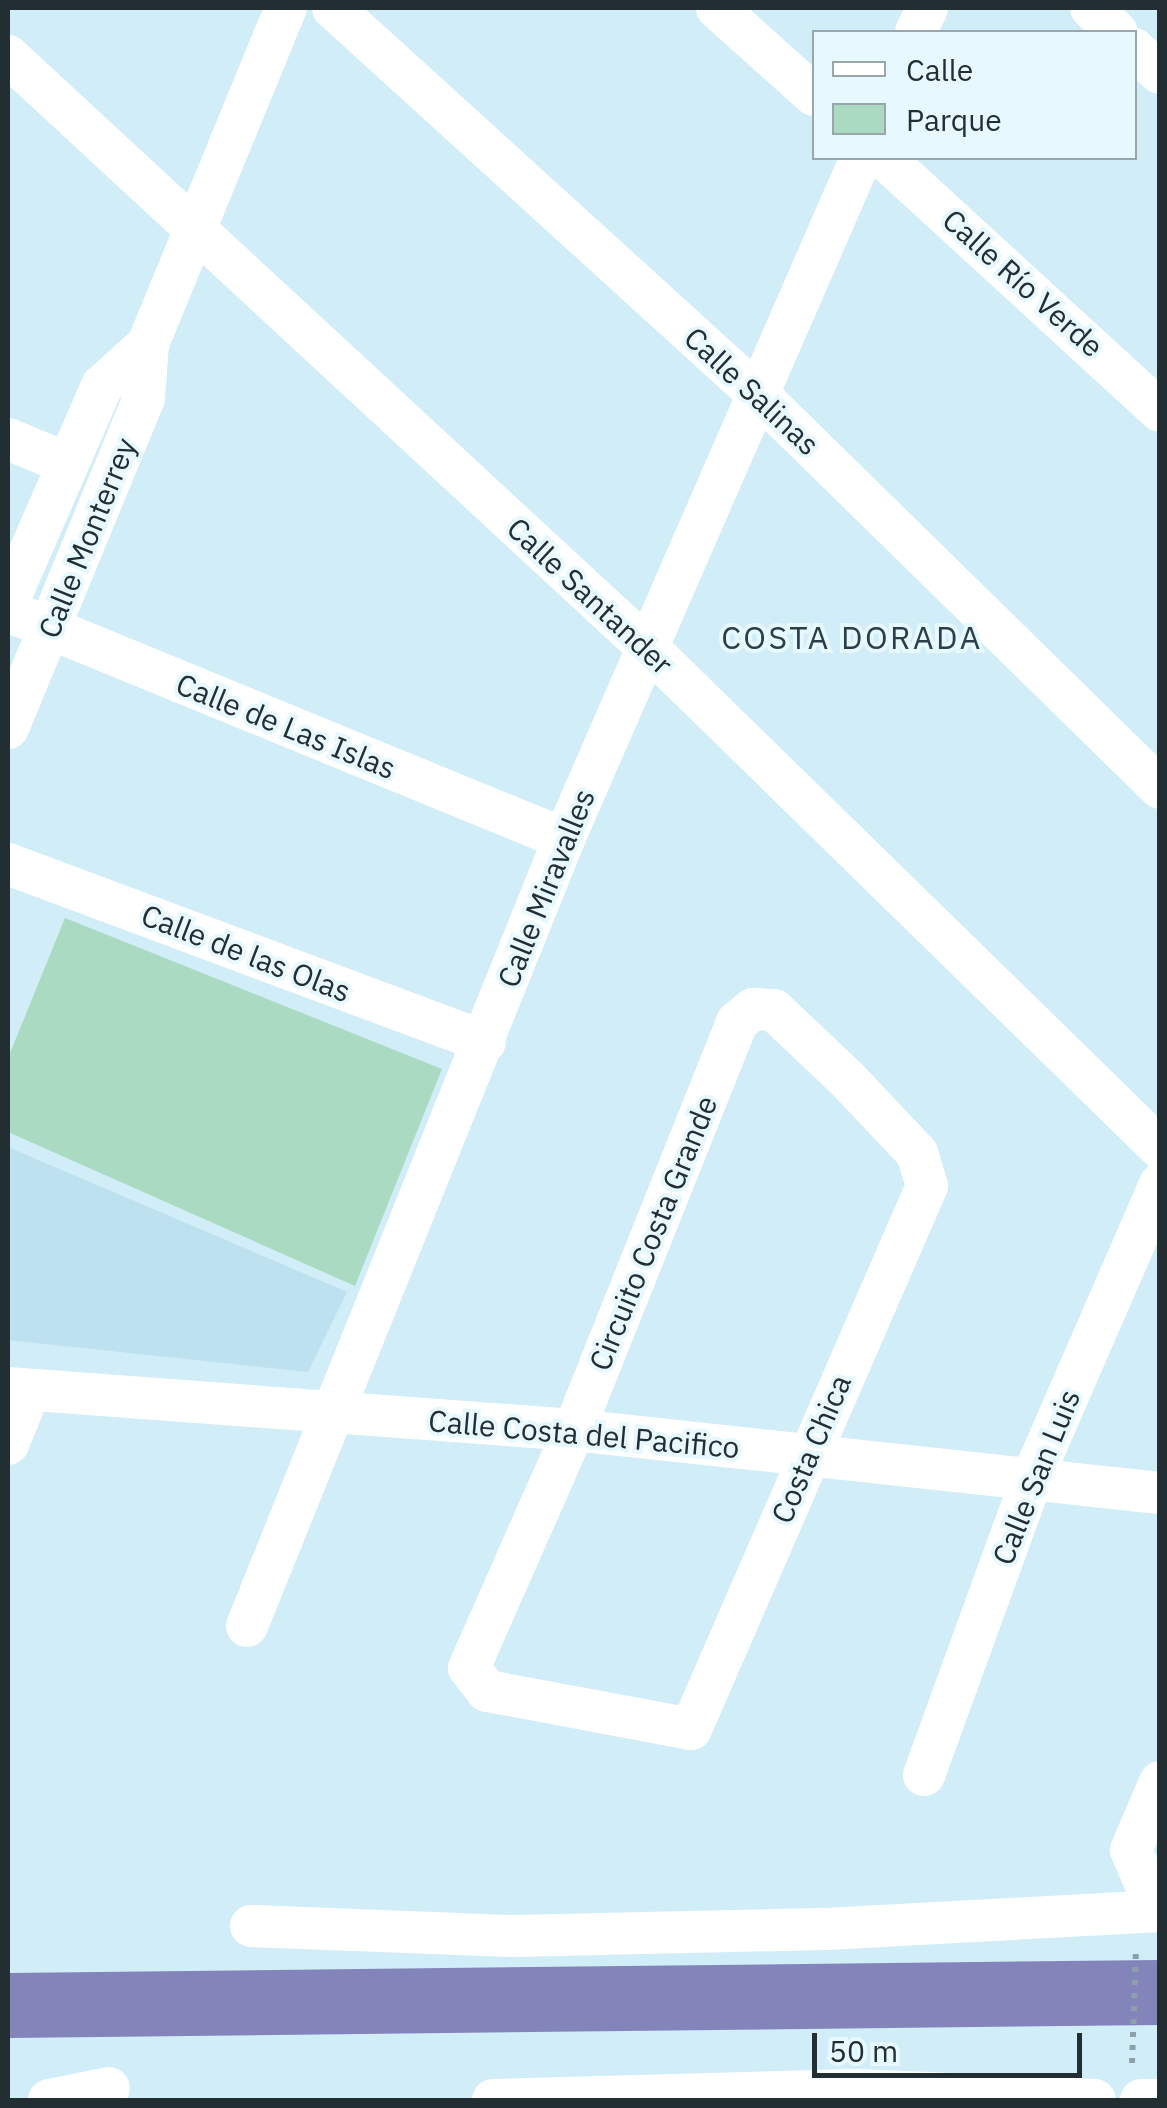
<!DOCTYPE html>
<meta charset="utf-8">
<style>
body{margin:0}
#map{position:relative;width:1167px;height:2108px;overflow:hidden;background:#d1edf8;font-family:"IBM Plex Sans",sans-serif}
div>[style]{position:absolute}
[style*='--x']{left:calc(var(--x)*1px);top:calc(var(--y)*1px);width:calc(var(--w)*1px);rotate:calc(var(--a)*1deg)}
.built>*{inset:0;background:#bde1ef}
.green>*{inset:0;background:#aadbc2}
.river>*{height:65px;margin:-32.5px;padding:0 32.5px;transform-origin:32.5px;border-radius:32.5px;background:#8385ba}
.path>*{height:6px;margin-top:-3px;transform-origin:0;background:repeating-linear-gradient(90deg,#8ba0a8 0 5px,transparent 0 13px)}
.minor>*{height:42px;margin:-21px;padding:0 21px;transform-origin:21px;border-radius:21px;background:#fff}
span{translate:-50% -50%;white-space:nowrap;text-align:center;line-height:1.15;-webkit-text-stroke:8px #e7f8ff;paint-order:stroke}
.street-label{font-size:30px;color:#232e32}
.neighbourhood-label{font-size:32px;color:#284048;letter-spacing:2.5px}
.frame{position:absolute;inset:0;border:10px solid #232e32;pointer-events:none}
.legend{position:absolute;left:812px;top:30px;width:325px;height:130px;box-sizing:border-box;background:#e7f8ff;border:2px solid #99a7ad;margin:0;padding:12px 18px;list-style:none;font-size:30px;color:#232e32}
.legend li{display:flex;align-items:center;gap:20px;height:50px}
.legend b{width:50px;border:2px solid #99a7ad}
.scale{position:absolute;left:812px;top:2033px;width:270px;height:45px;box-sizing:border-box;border:5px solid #232e32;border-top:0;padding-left:12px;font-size:30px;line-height:35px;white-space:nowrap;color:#232e32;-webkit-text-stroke:8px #e7f8ff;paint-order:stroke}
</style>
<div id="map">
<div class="built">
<div style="clip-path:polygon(8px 1147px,347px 1292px,308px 1372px,8px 1340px)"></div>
</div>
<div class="green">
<div style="clip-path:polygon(65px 918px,442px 1069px,355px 1286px,8px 1132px,8px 1058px)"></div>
</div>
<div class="river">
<div style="--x:8;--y:2005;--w:1152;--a:-0.65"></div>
</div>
<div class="path">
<div style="--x:1132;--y:2063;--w:113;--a:-88"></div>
</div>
<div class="minor">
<div style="--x:333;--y:8;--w:580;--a:42.27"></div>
<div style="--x:762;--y:398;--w:557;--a:44.42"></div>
<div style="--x:717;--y:8;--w:130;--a:41.9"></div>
<div style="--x:1091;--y:8;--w:35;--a:43"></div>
<div style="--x:916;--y:32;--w:26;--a:-65"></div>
<div style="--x:1134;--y:49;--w:35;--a:43"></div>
<div style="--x:8;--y:56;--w:870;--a:42.77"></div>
<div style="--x:647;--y:647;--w:717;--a:44.32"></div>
<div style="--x:884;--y:158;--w:374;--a:42.5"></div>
<div style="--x:8;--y:439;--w:63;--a:22.5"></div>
<div style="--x:8;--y:602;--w:236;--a:-66.5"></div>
<div style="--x:102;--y:386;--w:62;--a:-42.4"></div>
<div style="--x:8;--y:611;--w:601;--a:22.3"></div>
<div style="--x:8;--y:728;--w:357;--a:-67.6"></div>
<div style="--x:144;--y:398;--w:54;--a:-85.8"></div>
<div style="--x:148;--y:344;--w:363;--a:-67.7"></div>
<div style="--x:8;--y:864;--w:509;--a:20.46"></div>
<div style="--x:753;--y:1009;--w:21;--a:3"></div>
<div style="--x:774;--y:1010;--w:100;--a:43.4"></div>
<div style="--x:847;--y:1079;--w:102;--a:46.6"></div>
<div style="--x:917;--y:1153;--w:34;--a:73"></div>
<div style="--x:927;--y:1186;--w:592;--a:113.49"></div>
<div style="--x:691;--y:1729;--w:208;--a:-169.4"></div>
<div style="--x:487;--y:1691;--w:29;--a:-128"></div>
<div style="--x:469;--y:1668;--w:260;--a:-66.2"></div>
<div style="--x:574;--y:1430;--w:439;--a:-68.2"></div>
<div style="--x:737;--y:1022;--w:21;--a:-39"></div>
<div style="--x:8;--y:1388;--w:568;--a:4.24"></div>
<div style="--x:574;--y:1430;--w:589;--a:6.14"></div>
<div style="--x:8;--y:1444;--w:58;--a:-67.8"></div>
<div style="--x:247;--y:1626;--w:848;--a:-68.06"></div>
<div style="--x:564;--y:839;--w:743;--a:-66.44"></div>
<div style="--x:924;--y:1775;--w:313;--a:-70"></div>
<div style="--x:1031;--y:1481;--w:324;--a:-66.5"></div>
<div style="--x:1157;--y:1911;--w:66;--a:-113.1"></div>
<div style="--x:1131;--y:1850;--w:74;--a:-66.9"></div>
<div style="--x:251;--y:1926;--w:263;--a:2.2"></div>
<div style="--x:514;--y:1936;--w:312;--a:-1.3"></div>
<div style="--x:826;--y:1929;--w:334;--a:-3.1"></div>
<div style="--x:49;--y:2100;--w:61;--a:-11.3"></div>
<div style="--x:493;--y:2100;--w:365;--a:-1.6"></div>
<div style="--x:858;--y:2090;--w:237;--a:2.4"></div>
<div style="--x:1141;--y:2100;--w:19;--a:0"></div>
</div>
<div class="street-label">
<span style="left:1023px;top:283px;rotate:42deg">Calle Río Verde</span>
<span style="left:752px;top:391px;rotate:43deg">Calle Salinas</span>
<span style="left:87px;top:538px;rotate:-68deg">Calle Monterrey</span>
<span style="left:590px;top:596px;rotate:43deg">Calle Santander</span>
<span style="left:286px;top:726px;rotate:22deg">Calle de Las Islas</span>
<span style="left:546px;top:888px;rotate:-68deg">Calle Miravalles</span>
<span style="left:246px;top:953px;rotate:21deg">Calle de las Olas</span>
<span style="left:653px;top:1233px;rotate:-68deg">Circuito Costa Grande</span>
<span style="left:584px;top:1434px;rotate:5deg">Calle Costa del Pacifico</span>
<span style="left:811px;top:1449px;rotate:-67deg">Costa Chica</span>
<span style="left:1036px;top:1477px;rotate:-68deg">Calle San Luis</span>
</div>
<div class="neighbourhood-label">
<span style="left:852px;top:637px">COSTA DORADA</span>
</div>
<div class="frame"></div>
<ul class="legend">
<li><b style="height:12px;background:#fff"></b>Calle</li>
<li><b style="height:28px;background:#aadbc2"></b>Parque</li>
</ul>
<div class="scale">50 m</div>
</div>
